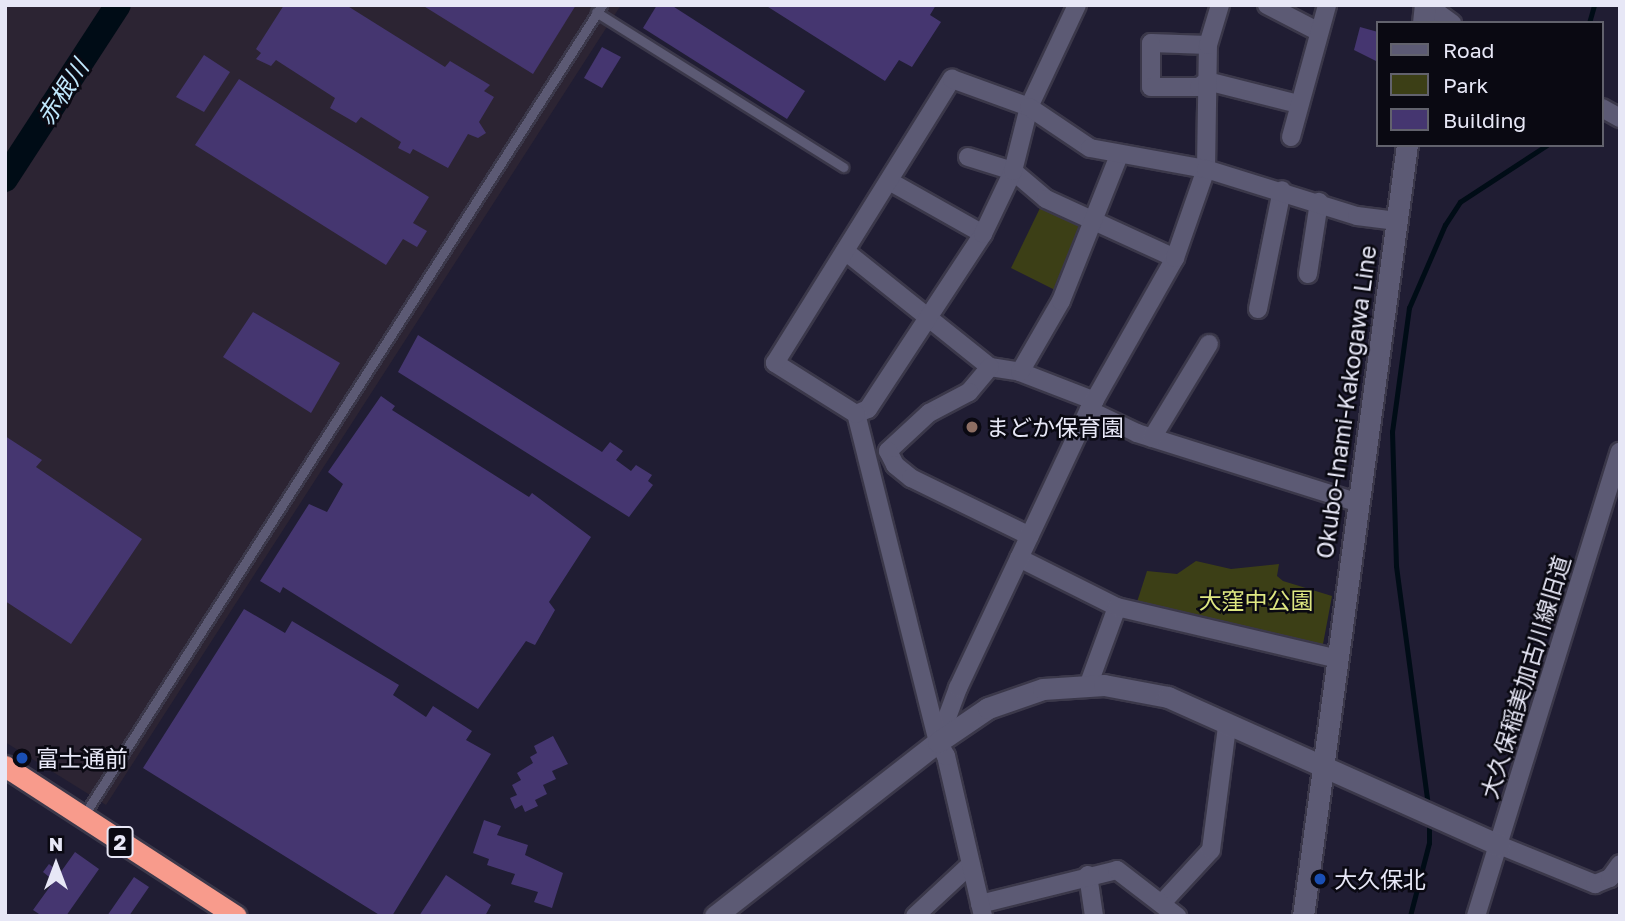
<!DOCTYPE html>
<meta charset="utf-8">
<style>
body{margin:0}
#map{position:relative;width:1625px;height:921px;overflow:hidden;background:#201d33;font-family:"Golos Text","Noto Sans JP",sans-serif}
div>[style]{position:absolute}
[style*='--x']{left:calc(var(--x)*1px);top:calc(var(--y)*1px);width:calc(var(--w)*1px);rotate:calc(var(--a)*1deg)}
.industrial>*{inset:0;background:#2c2433}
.green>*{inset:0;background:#3c3f16}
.stream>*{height:4.5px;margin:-2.25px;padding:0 2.25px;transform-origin:2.25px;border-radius:2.25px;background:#000c16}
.river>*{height:26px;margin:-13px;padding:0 13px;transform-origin:13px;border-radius:13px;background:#000c16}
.building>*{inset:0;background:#453670}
.roads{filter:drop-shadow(2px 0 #3b384a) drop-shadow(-2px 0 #3b384a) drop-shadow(0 2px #3b384a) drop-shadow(0 -2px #3b384a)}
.lane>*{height:9px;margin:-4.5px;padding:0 4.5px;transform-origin:4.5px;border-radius:4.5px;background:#5c5a74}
.street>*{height:18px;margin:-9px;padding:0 9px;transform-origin:9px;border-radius:9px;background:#5c5a74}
.secondary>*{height:21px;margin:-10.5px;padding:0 10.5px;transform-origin:10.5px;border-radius:10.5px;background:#5c5a74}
.highway>*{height:21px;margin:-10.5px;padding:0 10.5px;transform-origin:10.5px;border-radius:10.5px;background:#f89b8c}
.dots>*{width:19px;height:19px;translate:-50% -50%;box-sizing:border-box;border:4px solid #0a0912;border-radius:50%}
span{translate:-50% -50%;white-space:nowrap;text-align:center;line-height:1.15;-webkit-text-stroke:5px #0a0912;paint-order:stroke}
.shield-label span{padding:2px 5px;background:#0a0912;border:2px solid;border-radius:5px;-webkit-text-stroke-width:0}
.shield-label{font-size:21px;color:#e7e7f6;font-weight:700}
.street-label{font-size:23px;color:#e7e7f6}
.poi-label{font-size:23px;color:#e7e7f6}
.left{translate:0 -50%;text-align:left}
.park-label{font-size:23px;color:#dee781}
.water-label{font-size:24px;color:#c0e8fd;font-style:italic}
.frame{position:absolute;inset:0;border:7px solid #e7e7f6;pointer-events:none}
.legend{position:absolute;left:1376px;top:21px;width:228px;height:126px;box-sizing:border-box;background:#0a0912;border:2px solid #62626d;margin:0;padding:9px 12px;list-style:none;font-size:21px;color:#e7e7f6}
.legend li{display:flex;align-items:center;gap:14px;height:35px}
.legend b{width:35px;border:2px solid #62626d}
.north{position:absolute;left:21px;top:830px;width:70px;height:70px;-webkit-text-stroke:5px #0a0912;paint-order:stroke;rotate:0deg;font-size:19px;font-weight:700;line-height:28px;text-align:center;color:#e7e7f6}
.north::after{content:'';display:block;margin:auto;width:24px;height:32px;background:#e7e7f6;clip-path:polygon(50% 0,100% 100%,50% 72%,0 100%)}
</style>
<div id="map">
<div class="industrial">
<div style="clip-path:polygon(5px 5px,110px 5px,5px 169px)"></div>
<div style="clip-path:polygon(129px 5px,621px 5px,106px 805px,5px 742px,5px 196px)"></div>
</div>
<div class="green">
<div style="clip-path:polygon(1041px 206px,1081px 225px,1085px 232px,1057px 291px,1011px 268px)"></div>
<div style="clip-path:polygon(1196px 561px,1231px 569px,1279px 564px,1277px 576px,1283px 581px,1332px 596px,1323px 644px,1315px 647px,1137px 602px,1147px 571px,1177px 574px)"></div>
</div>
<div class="stream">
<div style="--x:1589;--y:23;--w:19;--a:-74"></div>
<div style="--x:1428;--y:806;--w:242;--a:-97.6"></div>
<div style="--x:1396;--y:566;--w:134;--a:-91.7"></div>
<div style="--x:1392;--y:432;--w:125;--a:-82.2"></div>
<div style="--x:1409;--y:308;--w:90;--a:-66.6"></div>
<div style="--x:1445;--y:225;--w:27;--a:-57"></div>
<div style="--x:1460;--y:202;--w:104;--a:-33.2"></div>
<div style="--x:1410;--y:916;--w:75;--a:-75.4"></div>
<div style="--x:1429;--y:843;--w:21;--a:-90"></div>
</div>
<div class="river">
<div style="--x:5;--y:179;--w:207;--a:-57"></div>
</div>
<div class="building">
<div style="clip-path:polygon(284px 5px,346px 5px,445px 67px,450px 61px,490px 85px,484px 91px,494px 97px,479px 122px,486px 133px,478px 138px,468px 134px,448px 168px,413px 149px,410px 154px,398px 148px,401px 142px,361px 117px,356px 123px,330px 108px,335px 98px,276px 60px,271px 66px,256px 59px,261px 53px,256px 49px)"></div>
<div style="clip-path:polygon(422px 5px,576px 5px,533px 74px)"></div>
<div style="clip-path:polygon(657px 5px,671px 5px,805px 91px,787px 119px,643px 28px)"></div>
<div style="clip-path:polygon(765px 5px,936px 5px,930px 15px,941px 22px,912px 67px,899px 60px,885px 81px)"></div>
<div style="clip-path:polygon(1360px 27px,1378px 32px,1378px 62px,1354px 50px)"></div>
<div style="clip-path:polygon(602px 47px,621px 57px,602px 88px,584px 78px)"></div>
<div style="clip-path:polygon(204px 55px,230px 72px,204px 112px,176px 97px)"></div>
<div style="clip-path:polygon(239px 79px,429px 197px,413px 223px,427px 231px,417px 247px,403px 239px,386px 265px,195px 145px)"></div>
<div style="clip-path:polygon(253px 312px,340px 363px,311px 413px,223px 357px)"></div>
<div style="clip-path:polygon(418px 335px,602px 452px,610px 442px,623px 451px,616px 460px,631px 471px,636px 465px,652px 475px,648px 481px,653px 485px,629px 517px,398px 372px)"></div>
<div style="clip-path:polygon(381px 396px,395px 406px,392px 410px,529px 497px,532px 493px,591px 537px,549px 602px,555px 610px,535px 645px,526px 641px,478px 709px,283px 587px,280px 593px,260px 581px,309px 504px,327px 512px,343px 484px,328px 472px)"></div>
<div style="clip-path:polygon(5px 436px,42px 460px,36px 467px,142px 539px,71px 644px,5px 601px)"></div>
<div style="clip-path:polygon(244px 609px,285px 633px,292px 621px,399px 685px,393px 695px,426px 717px,433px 706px,472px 731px,466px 740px,491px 754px,392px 916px,381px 916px,143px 768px)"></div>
<div style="clip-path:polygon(553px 736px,568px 764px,552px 771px,556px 779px,543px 785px,547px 794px,535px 800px,538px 806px,525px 812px,522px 805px,515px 809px,510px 798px,517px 795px,512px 785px,521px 780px,517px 773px,533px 763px,530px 757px,537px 753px,534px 746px)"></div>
<div style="clip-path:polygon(484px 820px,501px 826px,497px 835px,528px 845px,525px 855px,563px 873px,552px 908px,534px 902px,538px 892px,511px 884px,515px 874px,487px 865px,489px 859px,473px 853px)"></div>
<div style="clip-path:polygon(75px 852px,99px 869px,66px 916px,42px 916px,33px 910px,54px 881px,43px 872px,49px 864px,60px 873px)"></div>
<div style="clip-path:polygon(446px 875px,491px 905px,485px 916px,419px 916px)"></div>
<div style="clip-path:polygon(134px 877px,149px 887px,129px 916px,107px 916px)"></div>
</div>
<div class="roads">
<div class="lane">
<div style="--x:596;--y:12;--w:292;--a:32.1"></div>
<div style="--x:84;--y:815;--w:961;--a:-57.4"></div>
</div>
<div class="street">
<div style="--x:1267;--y:5;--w:56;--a:27.5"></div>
<div style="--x:1427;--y:5;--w:31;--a:36"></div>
<div style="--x:1208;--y:45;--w:57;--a:-178"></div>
<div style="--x:1151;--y:43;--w:44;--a:90"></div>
<div style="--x:1151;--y:87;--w:48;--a:0"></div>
<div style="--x:1199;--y:87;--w:10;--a:-37"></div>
<div style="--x:1207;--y:81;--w:94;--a:14.2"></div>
<div style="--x:1602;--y:108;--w:21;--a:29"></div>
<div style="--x:1291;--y:137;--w:137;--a:-74.7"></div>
<div style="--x:968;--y:157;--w:47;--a:17.3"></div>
<div style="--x:1013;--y:171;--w:43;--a:40.3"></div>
<div style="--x:1046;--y:199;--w:142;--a:24.6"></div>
<div style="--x:889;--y:181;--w:108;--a:29.4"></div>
<div style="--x:845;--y:251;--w:186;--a:38.7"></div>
<div style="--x:990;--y:367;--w:30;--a:9"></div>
<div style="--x:1020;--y:372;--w:80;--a:21.1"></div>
<div style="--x:1308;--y:274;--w:73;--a:-81.3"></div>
<div style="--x:1258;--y:309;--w:121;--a:-78.6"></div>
<div style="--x:990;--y:367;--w:33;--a:130"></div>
<div style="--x:969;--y:392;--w:45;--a:152.3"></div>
<div style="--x:929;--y:413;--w:56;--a:137.2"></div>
<div style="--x:888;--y:451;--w:16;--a:63"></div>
<div style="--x:895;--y:465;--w:21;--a:39"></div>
<div style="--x:911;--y:478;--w:132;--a:26"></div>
<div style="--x:1020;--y:372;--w:82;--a:-60"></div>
<div style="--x:1061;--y:301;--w:157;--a:-68.3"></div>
<div style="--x:1089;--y:410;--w:53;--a:25.6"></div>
<div style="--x:1137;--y:433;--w:233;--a:17.5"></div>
<div style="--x:856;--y:414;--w:13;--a:-23"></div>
<div style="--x:868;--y:409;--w:209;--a:-56.7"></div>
<div style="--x:983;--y:234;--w:70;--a:-64.5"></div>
<div style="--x:1013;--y:171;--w:66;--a:-76"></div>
<div style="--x:1029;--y:107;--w:113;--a:-64.8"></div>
<div style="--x:1152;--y:438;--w:110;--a:-58.8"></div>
<div style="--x:1019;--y:558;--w:110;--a:26.6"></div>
<div style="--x:1088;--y:686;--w:84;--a:-69.8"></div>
<div style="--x:1117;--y:607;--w:227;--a:13.2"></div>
<div style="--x:938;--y:742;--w:58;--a:-69.7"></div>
<div style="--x:958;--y:688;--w:307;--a:-64.8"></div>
<div style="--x:1089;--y:410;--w:175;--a:-60.5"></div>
<div style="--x:1175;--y:258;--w:94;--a:-70.8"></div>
<div style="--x:1206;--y:169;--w:124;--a:-89.1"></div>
<div style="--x:1208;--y:45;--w:42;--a:-73.3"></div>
<div style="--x:1499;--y:845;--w:104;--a:22.1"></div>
<div style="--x:1595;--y:884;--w:16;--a:-22"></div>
<div style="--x:1610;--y:878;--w:17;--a:-54"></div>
<div style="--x:1088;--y:875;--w:41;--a:81.7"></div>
<div style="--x:1162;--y:903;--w:72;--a:-47.2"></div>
<div style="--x:1211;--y:850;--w:124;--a:-82.6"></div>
<div style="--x:980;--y:904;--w:141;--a:-13.9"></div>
<div style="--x:1117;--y:870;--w:76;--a:37.5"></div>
<div style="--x:915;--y:916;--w:76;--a:-42.9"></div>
<div style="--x:983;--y:916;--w:164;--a:-103"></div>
<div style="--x:946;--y:756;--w:16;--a:-120"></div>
<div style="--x:938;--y:742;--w:338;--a:-104"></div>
<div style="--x:856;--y:414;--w:96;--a:-147.8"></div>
<div style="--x:775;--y:363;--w:335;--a:-58.1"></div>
<div style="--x:952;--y:79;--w:82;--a:20"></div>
<div style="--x:1029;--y:107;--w:73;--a:33.9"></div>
<div style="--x:1090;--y:148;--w:118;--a:10.3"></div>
<div style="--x:1206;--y:169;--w:158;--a:17.3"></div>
<div style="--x:1357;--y:216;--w:40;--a:7.1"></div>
<div style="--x:1476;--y:916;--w:486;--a:-72.8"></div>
</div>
<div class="secondary">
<div style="--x:1423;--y:23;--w:18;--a:-84"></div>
<div style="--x:715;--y:916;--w:283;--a:-38"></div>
<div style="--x:938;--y:742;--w:60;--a:-34.2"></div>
<div style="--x:988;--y:708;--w:58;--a:-19.1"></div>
<div style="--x:1043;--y:689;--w:61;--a:-3.8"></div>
<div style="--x:1104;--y:685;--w:65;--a:10.6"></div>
<div style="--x:1168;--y:697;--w:363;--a:24.1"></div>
<div style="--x:1303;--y:916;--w:778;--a:-82.32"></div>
</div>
<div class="highway">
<div style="--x:5;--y:766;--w:275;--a:33"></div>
</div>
</div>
<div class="dots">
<div style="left:972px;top:427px;background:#8d6e63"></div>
<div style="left:22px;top:758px;background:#1a4fb4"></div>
<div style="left:1320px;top:879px;background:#1a4fb4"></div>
</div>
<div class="shield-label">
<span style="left:120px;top:842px">2</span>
</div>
<div class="street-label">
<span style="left:1346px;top:402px;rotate:-82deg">Okubo-Inami-Kakogawa Line</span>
<span style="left:1525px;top:677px;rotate:-73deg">大久保稲美加古川線旧道</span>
</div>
<div class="poi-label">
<span class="left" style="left:986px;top:427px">まどか保育園</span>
<span class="left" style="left:36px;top:758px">富士通前</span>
<span class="left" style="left:1334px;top:879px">大久保北</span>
</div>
<div class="park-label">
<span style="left:1256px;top:600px">大窪中公園</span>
</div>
<div class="water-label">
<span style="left:62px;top:92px;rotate:-57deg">赤根川</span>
</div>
<div class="frame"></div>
<ul class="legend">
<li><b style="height:9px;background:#5c5a74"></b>Road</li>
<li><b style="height:19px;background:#3c3f16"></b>Park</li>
<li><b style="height:19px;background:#453670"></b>Building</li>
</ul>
<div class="north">N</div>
</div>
